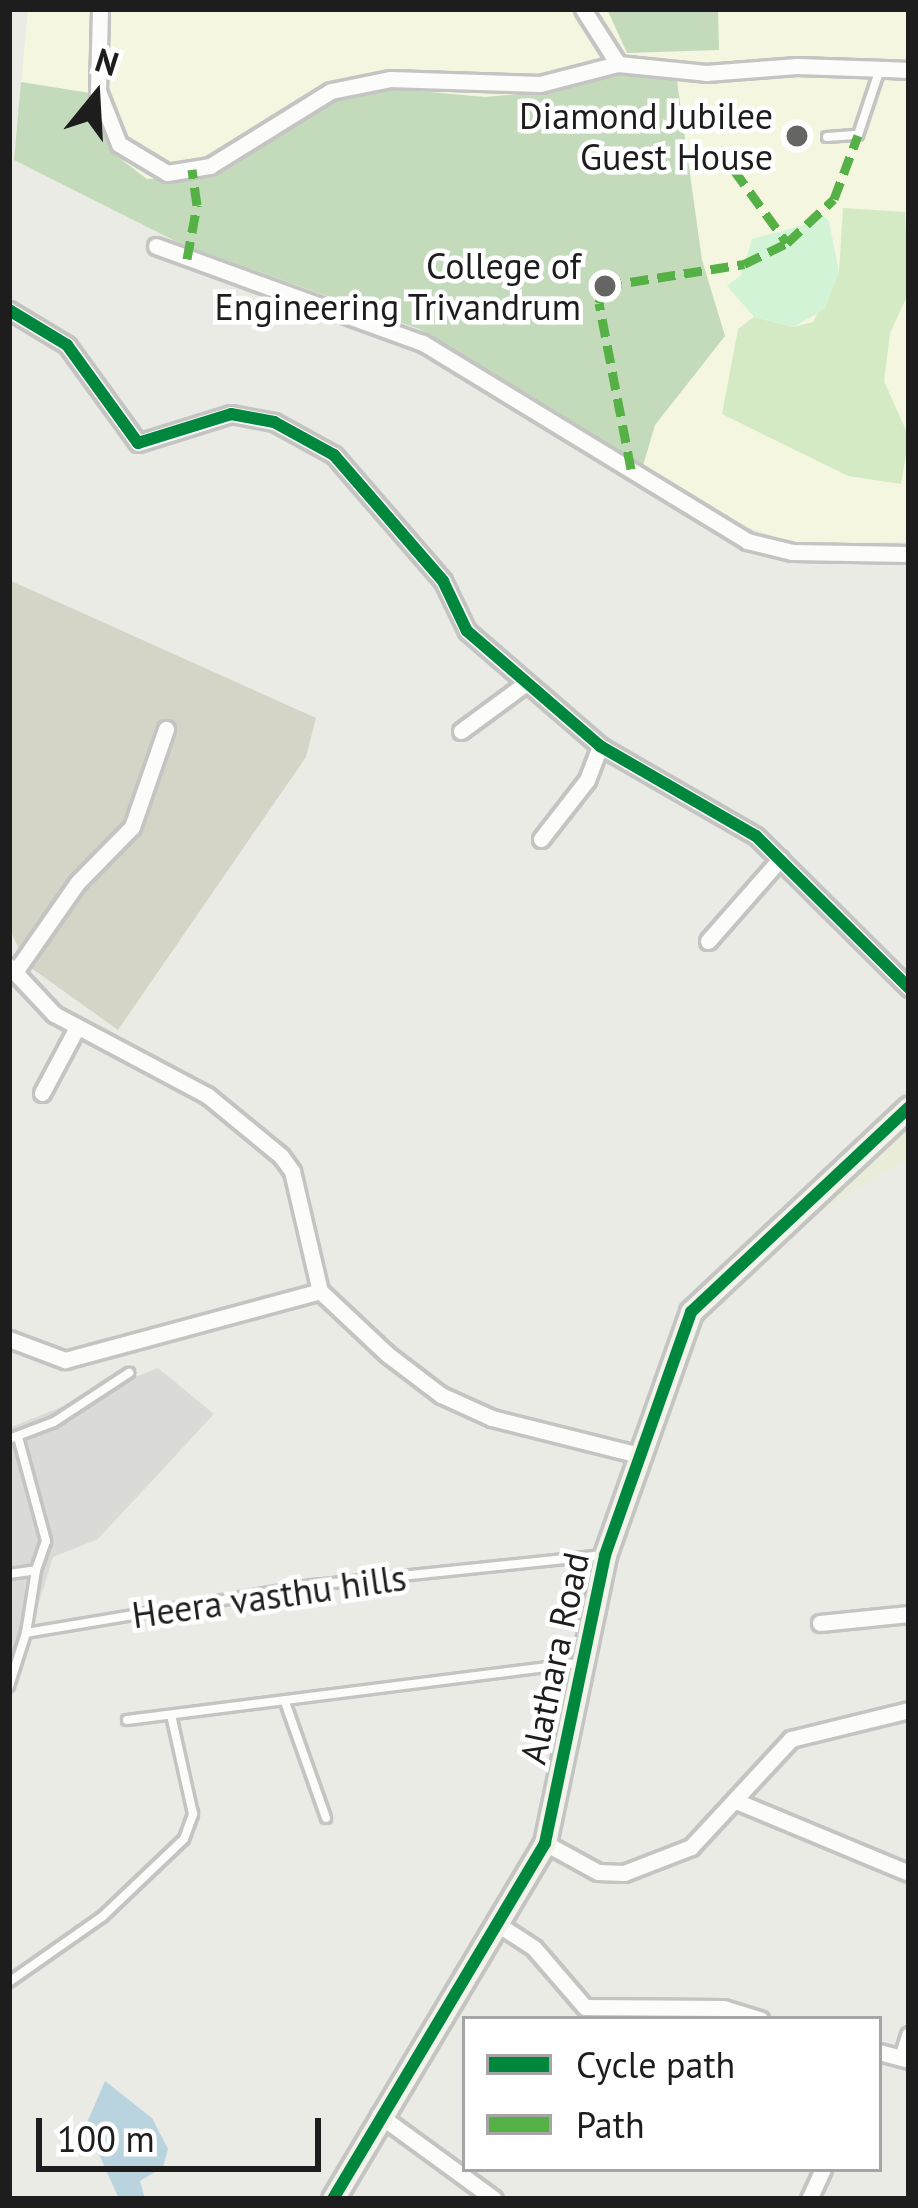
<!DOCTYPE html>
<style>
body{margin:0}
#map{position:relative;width:918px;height:2208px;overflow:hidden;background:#ebebe6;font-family:"PT Sans",sans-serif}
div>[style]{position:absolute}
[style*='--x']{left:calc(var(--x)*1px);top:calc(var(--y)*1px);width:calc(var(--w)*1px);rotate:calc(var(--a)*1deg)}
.residential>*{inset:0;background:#dadad7}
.education>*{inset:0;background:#f4f6e0}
.construction>*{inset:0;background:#d4d5c7}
.farmland>*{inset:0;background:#e9ecd9}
.grass>*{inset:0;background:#d4eac4}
.forest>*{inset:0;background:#c3dbbb}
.park>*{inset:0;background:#d3f3d6}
.water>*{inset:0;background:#b9d4df}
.roads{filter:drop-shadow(3px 0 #c4c4c2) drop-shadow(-3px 0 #c4c4c2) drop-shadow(0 3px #c4c4c2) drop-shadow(0 -3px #c4c4c2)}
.lane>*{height:8px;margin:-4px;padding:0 4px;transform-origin:4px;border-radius:4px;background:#fcfcfb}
.street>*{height:15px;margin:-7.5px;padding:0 7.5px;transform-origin:7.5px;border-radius:7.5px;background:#fcfcfb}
.secondary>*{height:21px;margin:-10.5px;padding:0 10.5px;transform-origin:10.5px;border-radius:10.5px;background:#f2f3ea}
.quiet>*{height:9px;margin-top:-4.5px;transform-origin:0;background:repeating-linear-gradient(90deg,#55b145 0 18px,transparent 0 27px)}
.cycleway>*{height:12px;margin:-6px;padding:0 6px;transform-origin:6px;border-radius:6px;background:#00873e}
.dots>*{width:33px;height:33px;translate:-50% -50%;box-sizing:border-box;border:6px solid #fff;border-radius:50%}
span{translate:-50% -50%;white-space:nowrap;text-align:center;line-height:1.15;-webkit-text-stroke:9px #fff;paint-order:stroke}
.poi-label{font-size:36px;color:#1d1d1d}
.right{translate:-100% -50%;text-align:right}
.street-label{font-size:36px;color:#1d1d1d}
.frame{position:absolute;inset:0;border:12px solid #1d1d1d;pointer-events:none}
.legend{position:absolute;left:462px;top:2016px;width:420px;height:156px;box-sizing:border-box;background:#fff;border:3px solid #a5a5a5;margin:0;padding:15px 21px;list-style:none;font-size:36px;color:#1d1d1d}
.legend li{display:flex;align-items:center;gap:24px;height:60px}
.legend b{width:60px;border:3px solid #a5a5a5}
.north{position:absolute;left:36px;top:36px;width:120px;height:120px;-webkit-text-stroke:9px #fff;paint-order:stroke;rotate:18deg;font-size:33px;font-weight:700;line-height:48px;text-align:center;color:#1d1d1d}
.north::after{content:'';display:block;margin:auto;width:42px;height:54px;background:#1d1d1d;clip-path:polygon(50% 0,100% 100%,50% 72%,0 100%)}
.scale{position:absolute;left:36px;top:2118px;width:285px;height:54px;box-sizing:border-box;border:6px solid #1d1d1d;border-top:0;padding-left:15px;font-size:36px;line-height:42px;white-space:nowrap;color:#1d1d1d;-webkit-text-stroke:9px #fff;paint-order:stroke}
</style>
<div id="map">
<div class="residential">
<div style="clip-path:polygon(158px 1368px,214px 1414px,98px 1539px,53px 1557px,9px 1701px,9px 1428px)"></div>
</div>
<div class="education">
<div style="clip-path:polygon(28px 9px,909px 9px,909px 542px,792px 543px,719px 517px,419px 329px,181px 244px,14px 160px)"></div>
</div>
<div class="construction">
<div style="clip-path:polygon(9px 580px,316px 718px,306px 757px,118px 1030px,27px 965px,9px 928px)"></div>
</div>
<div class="farmland">
<div style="clip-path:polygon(909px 1114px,909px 1158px,738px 1261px)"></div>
</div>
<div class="grass">
<div style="clip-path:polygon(843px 208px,905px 212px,909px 292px,890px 333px,884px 381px,909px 437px,901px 484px,848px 476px,722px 414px,738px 329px,754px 317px,793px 327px,813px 322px,839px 272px)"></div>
</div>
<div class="forest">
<div style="clip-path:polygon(607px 9px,718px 9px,719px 50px,627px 53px)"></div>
<div style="clip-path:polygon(619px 74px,677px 81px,702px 260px,725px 336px,655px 425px,642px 469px,419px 329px,181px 244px,14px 160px,21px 82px,90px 93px,114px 154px,147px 179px,215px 177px,336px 101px,397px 89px,485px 97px,542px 92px)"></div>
</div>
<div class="park">
<div style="clip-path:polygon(816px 209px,829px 221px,839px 272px,825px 309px,793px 327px,754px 317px,727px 286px,741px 275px,752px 239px,812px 223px)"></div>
</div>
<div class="water">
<div style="clip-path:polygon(105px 2081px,152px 2118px,168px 2149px,163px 2167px,140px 2181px,145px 2199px,119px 2199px,86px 2125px)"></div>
</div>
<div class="roads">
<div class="lane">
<div style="--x:827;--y:137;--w:31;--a:-4"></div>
<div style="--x:858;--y:135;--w:66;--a:-71.6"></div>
<div style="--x:18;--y:1437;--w:108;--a:74.9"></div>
<div style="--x:46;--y:1541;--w:31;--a:109"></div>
<div style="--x:9;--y:1439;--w:48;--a:-20.7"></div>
<div style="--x:54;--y:1422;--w:90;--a:-33.2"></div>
<div style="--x:9;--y:1574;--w:27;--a:-8"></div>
<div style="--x:36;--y:1570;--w:64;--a:99"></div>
<div style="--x:26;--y:1633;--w:291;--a:-9.5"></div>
<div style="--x:313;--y:1585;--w:293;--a:-5.9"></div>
<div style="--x:9;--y:1686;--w:56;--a:-72.2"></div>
<div style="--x:285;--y:1702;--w:123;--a:70.5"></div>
<div style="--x:127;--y:1720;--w:458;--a:-7.2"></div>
<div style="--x:9;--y:1982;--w:113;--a:-35"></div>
<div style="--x:102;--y:1917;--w:113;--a:-43.6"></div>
<div style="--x:184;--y:1839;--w:27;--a:-70"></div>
<div style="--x:193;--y:1814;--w:101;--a:-102.5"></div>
</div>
<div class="street">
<div style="--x:100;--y:9;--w:82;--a:91.4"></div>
<div style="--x:98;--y:91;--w:57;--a:68.4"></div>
<div style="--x:119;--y:144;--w:56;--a:31.1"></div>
<div style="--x:167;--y:173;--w:44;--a:-9.2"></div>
<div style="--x:210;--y:166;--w:142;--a:-31.8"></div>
<div style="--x:331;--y:91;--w:60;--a:-11.5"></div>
<div style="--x:390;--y:79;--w:150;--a:1.9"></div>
<div style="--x:540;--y:84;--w:81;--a:-14.4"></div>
<div style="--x:618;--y:64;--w:88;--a:5.8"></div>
<div style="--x:706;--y:73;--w:91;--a:-4.4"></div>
<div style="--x:797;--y:66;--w:112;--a:2"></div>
<div style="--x:583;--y:9;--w:65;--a:57.5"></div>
<div style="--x:156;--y:246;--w:284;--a:20"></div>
<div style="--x:423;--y:343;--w:380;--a:31.4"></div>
<div style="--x:747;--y:541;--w:46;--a:13.7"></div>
<div style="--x:792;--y:552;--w:117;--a:1"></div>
<div style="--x:9;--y:310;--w:68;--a:31.1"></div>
<div style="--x:67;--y:345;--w:121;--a:54.1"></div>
<div style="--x:138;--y:443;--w:97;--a:-17.3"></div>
<div style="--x:231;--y:414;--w:44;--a:10.5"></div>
<div style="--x:274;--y:422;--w:68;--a:28.8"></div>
<div style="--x:334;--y:455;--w:167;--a:49.1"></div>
<div style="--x:443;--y:581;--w:55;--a:64.4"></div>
<div style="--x:467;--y:631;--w:176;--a:40.8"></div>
<div style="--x:600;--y:746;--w:180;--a:30"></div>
<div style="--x:756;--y:836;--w:216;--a:44.8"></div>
<div style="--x:461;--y:731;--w:81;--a:-36.4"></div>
<div style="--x:541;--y:839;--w:75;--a:-52.1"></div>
<div style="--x:587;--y:780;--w:36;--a:-69"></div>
<div style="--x:708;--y:941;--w:109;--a:-48.7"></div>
<div style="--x:9;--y:966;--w:66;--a:46.8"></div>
<div style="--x:54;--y:1014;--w:174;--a:28"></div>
<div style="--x:208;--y:1096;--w:94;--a:39.4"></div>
<div style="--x:281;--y:1156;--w:19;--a:54"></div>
<div style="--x:292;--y:1171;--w:123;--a:76.9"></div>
<div style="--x:320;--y:1291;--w:92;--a:43.2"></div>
<div style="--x:387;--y:1354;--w:68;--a:37.2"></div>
<div style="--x:441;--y:1395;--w:56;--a:24.3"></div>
<div style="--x:492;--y:1418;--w:152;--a:14.1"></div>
<div style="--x:15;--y:972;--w:108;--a:-55.1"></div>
<div style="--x:77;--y:883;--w:78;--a:-45.5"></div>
<div style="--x:132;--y:827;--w:104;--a:-70.9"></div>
<div style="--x:42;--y:1093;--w:72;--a:-62"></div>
<div style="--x:9;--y:1339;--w:60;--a:20.6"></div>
<div style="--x:65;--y:1360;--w:264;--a:-15.1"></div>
<div style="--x:820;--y:1623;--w:89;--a:-5.8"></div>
<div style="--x:736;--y:1801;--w:187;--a:22.6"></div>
<div style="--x:545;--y:1843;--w:60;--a:28.7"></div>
<div style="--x:598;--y:1872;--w:26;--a:2"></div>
<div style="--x:624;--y:1873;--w:72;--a:-21.2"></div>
<div style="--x:691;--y:1847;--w:147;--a:-47.2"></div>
<div style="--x:791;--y:1739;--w:122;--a:-13.8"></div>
<div style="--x:502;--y:1927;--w:38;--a:33"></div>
<div style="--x:534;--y:1948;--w:78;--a:49.2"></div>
<div style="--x:585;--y:2007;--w:138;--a:0.4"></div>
<div style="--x:723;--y:2008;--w:39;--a:17"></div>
<div style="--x:879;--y:2052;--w:31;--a:15"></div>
<div style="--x:902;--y:2058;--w:24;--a:-73"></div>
<div style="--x:379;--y:2115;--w:142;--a:36.1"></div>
<div style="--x:809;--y:2199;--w:33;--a:-65"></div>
</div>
<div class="secondary">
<div style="--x:333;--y:2199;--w:414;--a:-59.2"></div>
<div style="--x:545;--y:1843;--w:294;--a:-78.2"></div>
<div style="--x:605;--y:1555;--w:258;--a:-70.5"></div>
<div style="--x:691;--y:1312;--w:299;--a:-43.2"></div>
</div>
</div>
<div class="quiet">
<div style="--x:718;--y:148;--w:117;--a:54"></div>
<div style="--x:187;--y:259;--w:55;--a:-79.5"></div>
<div style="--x:197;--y:205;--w:36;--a:-98"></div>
<div style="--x:631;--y:469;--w:169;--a:-100.9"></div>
<div style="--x:599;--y:303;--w:18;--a:-74"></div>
<div style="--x:604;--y:286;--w:142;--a:-8.9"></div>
<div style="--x:744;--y:264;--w:48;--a:-26"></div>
<div style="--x:787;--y:243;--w:64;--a:-43.1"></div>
<div style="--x:834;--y:199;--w:68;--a:-69.4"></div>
</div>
<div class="cycleway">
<div style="--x:9;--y:310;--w:68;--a:31.1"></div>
<div style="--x:67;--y:345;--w:121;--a:54.1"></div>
<div style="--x:138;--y:443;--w:97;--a:-17.3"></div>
<div style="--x:231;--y:414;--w:44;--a:10.5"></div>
<div style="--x:274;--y:422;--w:68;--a:28.8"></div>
<div style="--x:334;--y:455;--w:167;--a:49.1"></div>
<div style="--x:443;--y:581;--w:55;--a:64.4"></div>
<div style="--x:467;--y:631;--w:176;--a:40.8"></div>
<div style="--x:600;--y:746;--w:180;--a:30"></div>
<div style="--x:756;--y:836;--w:216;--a:44.8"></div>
<div style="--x:333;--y:2199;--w:414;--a:-59.2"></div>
<div style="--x:545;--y:1843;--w:294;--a:-78.2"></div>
<div style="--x:605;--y:1555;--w:258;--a:-70.5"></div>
<div style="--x:691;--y:1312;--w:299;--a:-43.2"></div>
</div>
<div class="dots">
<div style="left:797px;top:136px;background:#656563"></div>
<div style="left:605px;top:286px;background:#656563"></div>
</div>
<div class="poi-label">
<span class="right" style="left:773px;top:136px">Diamond Jubilee<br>Guest House</span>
<span class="right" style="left:581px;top:286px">College of<br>Engineering Trivandrum</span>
</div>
<div class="street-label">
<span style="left:269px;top:1596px;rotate:-8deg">Heera vasthu hills</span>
<span style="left:554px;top:1658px;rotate:-78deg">Alathara Road</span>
</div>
<div class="frame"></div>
<ul class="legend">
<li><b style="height:15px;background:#00873e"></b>Cycle path</li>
<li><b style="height:15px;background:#55b145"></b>Path</li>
</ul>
<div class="north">N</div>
<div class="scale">100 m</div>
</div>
